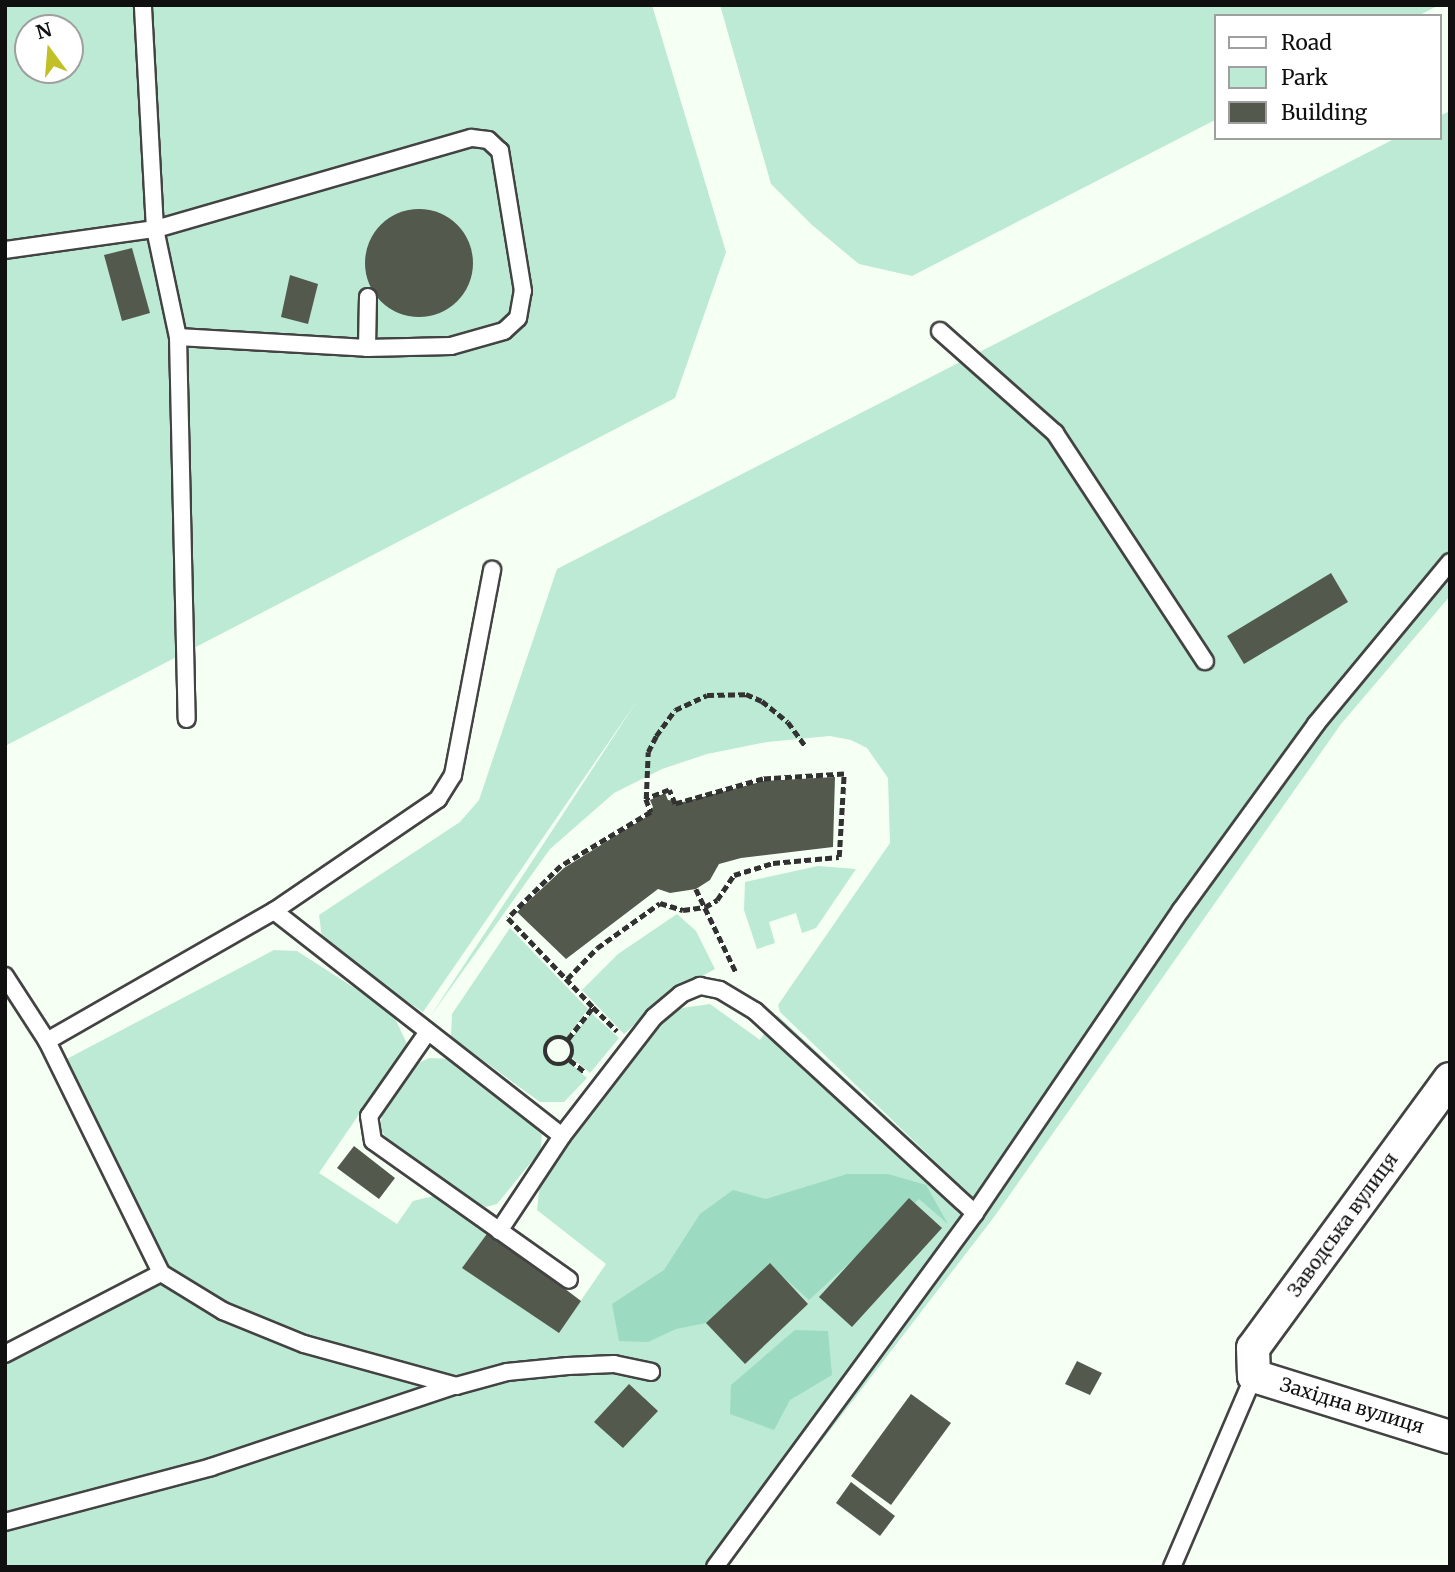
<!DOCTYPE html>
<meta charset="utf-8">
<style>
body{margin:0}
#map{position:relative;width:1455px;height:1572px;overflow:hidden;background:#f6fff4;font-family:Merriweather,serif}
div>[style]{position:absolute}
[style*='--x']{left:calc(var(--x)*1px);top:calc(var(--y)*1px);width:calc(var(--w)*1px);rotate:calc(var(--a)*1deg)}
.green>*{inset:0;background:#bcead4}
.forest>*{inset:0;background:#9cdbc1}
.building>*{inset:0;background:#54594d}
.round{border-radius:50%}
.path>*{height:4.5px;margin-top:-2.25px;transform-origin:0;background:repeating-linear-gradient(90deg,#323232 0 7px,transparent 0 10.5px)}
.path>.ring{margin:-2.25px;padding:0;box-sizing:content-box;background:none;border:4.5px solid #323232;border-radius:50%}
.roads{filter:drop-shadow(2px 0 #434343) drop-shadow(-2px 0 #434343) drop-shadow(0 2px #434343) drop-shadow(0 -2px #434343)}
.lane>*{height:16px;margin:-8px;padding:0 8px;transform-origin:8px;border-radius:8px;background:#fff}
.street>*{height:32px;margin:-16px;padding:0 16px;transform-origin:16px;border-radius:16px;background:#fff}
span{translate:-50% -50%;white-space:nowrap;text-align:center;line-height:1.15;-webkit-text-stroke:7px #fff;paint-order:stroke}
.street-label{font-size:19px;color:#101010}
.frame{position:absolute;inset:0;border:7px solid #101010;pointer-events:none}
.legend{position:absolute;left:1214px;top:14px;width:228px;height:126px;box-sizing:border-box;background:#fff;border:2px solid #9f9f9f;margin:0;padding:9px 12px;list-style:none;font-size:21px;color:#101010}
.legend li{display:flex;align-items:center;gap:14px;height:35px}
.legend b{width:35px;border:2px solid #9f9f9f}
.north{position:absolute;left:14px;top:14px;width:70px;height:70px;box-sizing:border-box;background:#fff;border:2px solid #9f9f9f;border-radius:50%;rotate:344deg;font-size:19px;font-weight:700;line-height:28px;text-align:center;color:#101010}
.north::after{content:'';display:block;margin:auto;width:24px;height:32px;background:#c1c127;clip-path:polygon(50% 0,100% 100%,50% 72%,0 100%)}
</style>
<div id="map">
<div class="green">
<div style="clip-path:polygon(evenodd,5px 5px,652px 5px,726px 252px,675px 398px,5px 746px,5px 5px,28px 28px,70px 28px,70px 70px,28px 70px,28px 28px)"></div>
<div style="clip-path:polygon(720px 5px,1439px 5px,1418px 16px,1215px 16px,1215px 120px,912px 276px,859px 264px,812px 225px,771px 184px)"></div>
<div style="clip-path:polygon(1450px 111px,1450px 596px,1341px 724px,994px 1217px,725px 1567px,5px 1567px,5px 1362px,166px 1277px,61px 1062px,274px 950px,297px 951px,392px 1012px,407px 1044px,319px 1173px,397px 1224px,413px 1201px,438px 1195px,489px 1231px,463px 1267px,560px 1331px,606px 1264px,537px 1210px,540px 1182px,667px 1017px,682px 1008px,710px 1004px,760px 1040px,777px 1015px,938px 1164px,780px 1012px,778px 1005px,890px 843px,888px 778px,867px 748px,851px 740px,830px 736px,767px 742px,707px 754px,662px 769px,614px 793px,550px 849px,430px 1017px,637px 701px,423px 1012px,323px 945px,319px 915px,460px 822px,479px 800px,557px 569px,1396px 138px,1439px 138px,1439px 116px)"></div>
<div style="clip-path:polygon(818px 866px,856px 869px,816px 928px,802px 933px,796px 913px,769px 922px,775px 943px,757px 949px,744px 910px,745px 882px)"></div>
<div style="clip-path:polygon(677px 914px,696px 931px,715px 969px,666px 996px,624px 1034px,582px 990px,618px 954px)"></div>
<div style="clip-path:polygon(510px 928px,588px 1009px,566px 1038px,555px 1037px,545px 1046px,550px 1061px,568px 1061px,587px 1078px,564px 1102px,540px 1102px,451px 1037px,452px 1014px)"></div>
<div style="clip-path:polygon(591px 1013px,619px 1038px,590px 1073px,571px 1057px,569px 1041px)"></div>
<div style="clip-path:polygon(429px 1058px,453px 1059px,542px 1131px,541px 1150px,497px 1204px,486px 1207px,475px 1202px,390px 1143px,380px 1129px,383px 1108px,419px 1063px)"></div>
</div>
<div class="forest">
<div style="clip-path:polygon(847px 1174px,888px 1174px,926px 1185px,948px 1224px,919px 1199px,809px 1300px,769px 1264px,706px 1323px,676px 1329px,648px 1342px,619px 1341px,612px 1304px,664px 1270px,700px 1214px,733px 1190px,766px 1199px)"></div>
<div style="clip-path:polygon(795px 1330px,828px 1331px,832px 1375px,790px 1400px,774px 1430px,730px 1414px,731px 1385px)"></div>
</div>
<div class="building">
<div class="round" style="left:365px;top:209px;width:108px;height:108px"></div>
<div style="clip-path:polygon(132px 248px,150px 313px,122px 321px,104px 255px)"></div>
<div style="clip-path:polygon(290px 275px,318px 284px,308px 324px,281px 317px)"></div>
<div style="clip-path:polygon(1331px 573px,1348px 602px,1244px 664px,1227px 636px)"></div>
<div style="clip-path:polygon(835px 777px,833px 847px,741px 858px,719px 864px,710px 880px,696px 889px,670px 893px,658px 889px,566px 959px,517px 912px,564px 868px,646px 817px,653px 807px,650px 800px,665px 793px,668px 800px,683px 802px,764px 781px)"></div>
<div style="clip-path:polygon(354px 1146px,395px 1178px,379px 1199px,337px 1168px)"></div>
<div style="clip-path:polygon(909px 1198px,942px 1228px,852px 1327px,819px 1297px)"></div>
<div style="clip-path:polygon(489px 1231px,581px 1301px,559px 1333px,462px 1268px)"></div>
<div style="clip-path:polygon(770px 1263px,808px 1304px,745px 1364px,706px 1323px)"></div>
<div style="clip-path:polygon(1077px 1361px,1102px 1373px,1090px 1395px,1065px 1384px)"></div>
<div style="clip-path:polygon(629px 1384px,658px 1411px,623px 1448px,594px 1422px)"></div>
<div style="clip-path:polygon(911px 1394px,951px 1423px,891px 1505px,851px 1476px)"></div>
<div style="clip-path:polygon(851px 1482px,895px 1516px,880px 1536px,836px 1503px)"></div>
</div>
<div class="path">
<div style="--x:646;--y:799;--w:47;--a:-87.6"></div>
<div style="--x:648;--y:752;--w:18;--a:-63"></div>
<div style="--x:656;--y:736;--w:32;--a:-54"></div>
<div style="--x:675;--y:710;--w:35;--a:-25"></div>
<div style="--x:707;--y:695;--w:39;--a:-1"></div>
<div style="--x:746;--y:694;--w:17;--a:24"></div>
<div style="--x:762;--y:701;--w:33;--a:39"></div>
<div style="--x:788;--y:722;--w:31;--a:54"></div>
<div style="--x:696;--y:889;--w:92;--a:64.3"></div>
<div style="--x:567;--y:979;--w:43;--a:-45.9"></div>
<div style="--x:597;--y:948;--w:77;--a:-35.5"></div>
<div style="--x:660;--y:903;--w:24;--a:17"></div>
<div style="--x:683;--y:910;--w:22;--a:-8"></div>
<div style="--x:705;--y:907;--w:14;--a:-30"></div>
<div style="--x:717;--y:900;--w:30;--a:-56"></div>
<div style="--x:734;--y:875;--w:41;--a:-17.1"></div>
<div style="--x:773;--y:863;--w:66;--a:-5.2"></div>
<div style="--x:839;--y:857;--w:83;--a:-86.6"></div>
<div style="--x:844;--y:774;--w:81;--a:176.5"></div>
<div style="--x:763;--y:779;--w:91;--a:164.1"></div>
<div style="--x:675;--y:804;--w:15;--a:-113"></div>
<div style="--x:669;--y:790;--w:25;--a:159"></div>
<div style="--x:646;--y:799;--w:14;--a:69"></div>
<div style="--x:651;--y:812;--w:105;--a:149"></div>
<div style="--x:561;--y:866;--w:74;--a:135.5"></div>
<div style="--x:508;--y:918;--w:123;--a:46.3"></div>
<div style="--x:593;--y:1007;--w:34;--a:45"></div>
<div class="ring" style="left:545px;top:1037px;width:23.5px;height:23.5px"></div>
<div style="--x:568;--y:1039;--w:41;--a:-52"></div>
<div style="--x:570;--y:1060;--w:19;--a:39"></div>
</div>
<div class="roads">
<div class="lane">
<div style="--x:5;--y:250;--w:151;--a:-8"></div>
<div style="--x:155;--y:229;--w:224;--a:-93.1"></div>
<div style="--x:940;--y:331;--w:154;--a:41.6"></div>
<div style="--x:1055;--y:433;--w:273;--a:56.7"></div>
<div style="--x:178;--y:337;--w:189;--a:3.3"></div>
<div style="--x:367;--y:348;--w:84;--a:-1.4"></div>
<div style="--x:451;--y:346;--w:55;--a:-15.8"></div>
<div style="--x:504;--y:331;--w:19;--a:-43"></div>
<div style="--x:518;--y:318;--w:27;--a:-80"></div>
<div style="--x:523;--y:291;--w:142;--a:-99.3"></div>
<div style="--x:500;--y:151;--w:16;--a:-137"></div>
<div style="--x:488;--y:140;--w:17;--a:-173"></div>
<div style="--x:471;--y:138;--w:329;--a:163.9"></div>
<div style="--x:155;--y:229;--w:110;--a:78"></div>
<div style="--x:178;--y:337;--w:382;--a:88.7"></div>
<div style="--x:367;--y:348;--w:51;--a:-88.9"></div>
<div style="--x:274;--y:911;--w:365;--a:38"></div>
<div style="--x:5;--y:976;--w:77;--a:57.1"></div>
<div style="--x:47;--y:1041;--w:258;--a:63.8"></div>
<div style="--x:161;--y:1273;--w:176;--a:152.6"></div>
<div style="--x:427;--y:1033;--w:101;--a:124.9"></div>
<div style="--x:369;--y:1116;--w:25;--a:81"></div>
<div style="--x:373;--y:1141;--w:240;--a:35.3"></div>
<div style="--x:47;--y:1041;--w:262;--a:-29.8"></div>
<div style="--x:274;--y:911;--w:199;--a:-34.3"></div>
<div style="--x:438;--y:799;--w:28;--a:-58"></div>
<div style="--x:453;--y:775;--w:209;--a:-79.2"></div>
<div style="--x:499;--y:1231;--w:114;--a:-56.4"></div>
<div style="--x:562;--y:1136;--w:150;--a:-52.3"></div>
<div style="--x:654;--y:1017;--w:35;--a:-40"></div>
<div style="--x:681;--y:994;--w:21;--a:-23"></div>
<div style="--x:700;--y:986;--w:20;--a:11"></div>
<div style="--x:720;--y:990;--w:41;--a:31"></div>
<div style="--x:755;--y:1011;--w:299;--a:42.6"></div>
<div style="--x:161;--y:1273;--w:73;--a:31.5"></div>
<div style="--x:223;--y:1311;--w:87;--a:22.2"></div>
<div style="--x:304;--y:1344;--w:158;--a:15.4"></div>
<div style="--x:456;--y:1386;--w:53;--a:-15.4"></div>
<div style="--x:507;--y:1372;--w:61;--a:-5.6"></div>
<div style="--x:568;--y:1366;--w:46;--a:-2.5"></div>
<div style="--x:614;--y:1364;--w:38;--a:12"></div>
<div style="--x:5;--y:1522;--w:213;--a:-14.9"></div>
<div style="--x:211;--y:1467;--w:255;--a:-18.5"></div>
<div style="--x:715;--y:1567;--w:439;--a:-53.7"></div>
<div style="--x:975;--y:1213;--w:366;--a:-55.8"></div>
<div style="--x:1181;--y:910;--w:230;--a:-54"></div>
<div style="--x:1316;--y:724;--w:210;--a:-50.4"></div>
<div style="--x:1172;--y:1567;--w:208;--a:-66.8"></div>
</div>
<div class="street">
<div style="--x:1450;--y:1079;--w:333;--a:126.2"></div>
<div style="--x:1253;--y:1348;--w:28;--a:88"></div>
<div style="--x:1254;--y:1376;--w:205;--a:17.3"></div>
</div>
</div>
<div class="street-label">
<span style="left:1343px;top:1225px;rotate:-54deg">Заводська вулиця</span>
<span style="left:1352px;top:1406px;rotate:17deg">Західна вулиця</span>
</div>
<div class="frame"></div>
<ul class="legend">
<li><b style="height:9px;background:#fff"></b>Road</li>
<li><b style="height:19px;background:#bcead4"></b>Park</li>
<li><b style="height:19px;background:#54594d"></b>Building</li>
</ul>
<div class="north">N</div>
</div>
